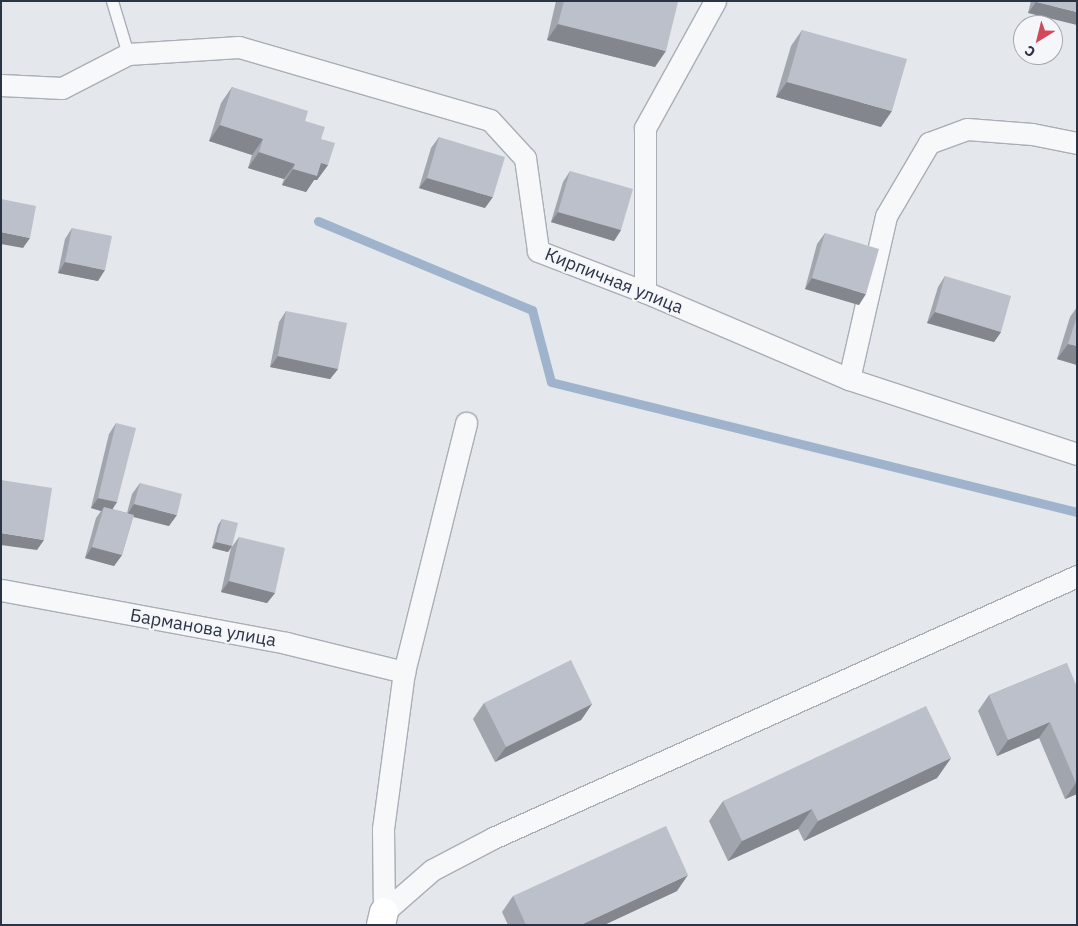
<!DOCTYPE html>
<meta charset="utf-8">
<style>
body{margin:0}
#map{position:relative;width:1078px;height:926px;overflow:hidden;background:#e4e7ec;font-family:"IBM Plex Sans",sans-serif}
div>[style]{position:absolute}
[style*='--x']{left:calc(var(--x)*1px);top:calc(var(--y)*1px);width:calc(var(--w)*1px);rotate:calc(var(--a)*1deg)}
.stream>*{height:9px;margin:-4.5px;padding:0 4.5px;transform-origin:4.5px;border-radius:4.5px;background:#9fb4cc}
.roads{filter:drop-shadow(1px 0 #a9aeb7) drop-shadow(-1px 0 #a9aeb7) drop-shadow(0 1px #a9aeb7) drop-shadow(0 -1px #a9aeb7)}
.lane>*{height:11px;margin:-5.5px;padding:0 5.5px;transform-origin:5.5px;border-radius:5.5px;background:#f7f8fa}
.street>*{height:21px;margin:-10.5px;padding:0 10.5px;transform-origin:10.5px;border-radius:10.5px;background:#f7f8fa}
.secondary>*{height:28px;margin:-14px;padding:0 14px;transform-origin:14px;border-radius:14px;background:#fff}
.wall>*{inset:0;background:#a1a5ae}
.shaded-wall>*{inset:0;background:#83868d}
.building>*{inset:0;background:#bbc0ca}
span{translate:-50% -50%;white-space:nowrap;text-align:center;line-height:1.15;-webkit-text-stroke:4px #f4f6f9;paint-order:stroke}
.street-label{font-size:18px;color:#2b3445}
.frame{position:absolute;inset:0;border:2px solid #2b3445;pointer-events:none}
.north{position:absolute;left:1013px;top:15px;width:50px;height:50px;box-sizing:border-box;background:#f4f6f9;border:1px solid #a4a8b1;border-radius:50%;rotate:216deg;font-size:14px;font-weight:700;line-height:20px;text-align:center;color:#2b3445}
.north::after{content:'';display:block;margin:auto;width:18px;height:22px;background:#d1495b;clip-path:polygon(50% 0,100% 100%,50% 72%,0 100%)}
</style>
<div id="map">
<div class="stream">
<div style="--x:318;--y:221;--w:232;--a:22.6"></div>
<div style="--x:532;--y:310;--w:74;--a:75.2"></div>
<div style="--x:551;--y:382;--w:542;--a:13.88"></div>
</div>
<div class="roads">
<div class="lane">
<div style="--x:112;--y:1;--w:55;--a:73.2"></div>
</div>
<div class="street">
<div style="--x:1;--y:85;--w:61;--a:2.8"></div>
<div style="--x:62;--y:88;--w:74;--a:-27.3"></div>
<div style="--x:128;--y:54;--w:111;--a:-3.6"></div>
<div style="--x:239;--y:47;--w:261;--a:16.2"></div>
<div style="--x:490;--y:120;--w:52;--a:47.4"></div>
<div style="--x:525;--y:158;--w:94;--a:82"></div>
<div style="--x:538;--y:251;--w:115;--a:21"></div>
<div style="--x:645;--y:292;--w:222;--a:23.1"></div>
<div style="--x:849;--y:379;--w:240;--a:18.2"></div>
<div style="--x:645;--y:292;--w:164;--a:-90"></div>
<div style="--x:645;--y:128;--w:145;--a:-61.1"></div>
<div style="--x:849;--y:379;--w:167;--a:-77.2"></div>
<div style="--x:886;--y:216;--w:85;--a:-59.5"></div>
<div style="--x:929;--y:143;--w:40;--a:-20.2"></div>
<div style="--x:967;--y:129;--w:65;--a:4.4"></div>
<div style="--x:1032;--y:134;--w:46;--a:11.3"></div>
<div style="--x:1;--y:590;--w:290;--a:10.5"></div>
<div style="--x:286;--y:643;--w:122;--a:13.8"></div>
<div style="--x:384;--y:912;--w:64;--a:-41.2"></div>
<div style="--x:432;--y:870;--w:69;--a:-27.7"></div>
<div style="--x:493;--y:838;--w:640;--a:-24.16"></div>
<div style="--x:384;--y:912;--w:83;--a:-90.7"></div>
<div style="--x:383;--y:829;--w:158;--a:-82.4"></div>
<div style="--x:404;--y:672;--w:257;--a:-76"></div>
</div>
<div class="secondary">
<div style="--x:381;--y:925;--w:13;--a:-77"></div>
</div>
</div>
<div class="wall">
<div style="clip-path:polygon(556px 1px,674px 1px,655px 67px,547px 40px)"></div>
<div style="clip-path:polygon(1031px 1px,1077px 1px,1028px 13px)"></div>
<div style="clip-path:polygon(802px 30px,881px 127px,776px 97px,791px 46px)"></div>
<div style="clip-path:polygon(232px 87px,305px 121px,321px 139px,328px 165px,317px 180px,314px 180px,306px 192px,282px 185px,284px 179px,248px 168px,252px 155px,209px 141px,221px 103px)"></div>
<div style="clip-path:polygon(439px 137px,485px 208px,419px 188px,431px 148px)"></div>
<div style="clip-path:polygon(570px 171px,621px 230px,614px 241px,551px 222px,563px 182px)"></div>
<div style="clip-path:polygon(72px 228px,98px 281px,58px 273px,65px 239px)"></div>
<div style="clip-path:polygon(825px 233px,859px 305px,805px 289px,817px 244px)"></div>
<div style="clip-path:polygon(945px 276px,1001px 332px,994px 342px,927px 323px,938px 287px)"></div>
<div style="clip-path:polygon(1077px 307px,1077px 365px,1057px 359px,1070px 317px)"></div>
<div style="clip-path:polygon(286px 311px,338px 369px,330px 379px,270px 367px,279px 322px)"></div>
<div style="clip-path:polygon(116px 423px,117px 502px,112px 509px,127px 513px,132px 494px,140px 483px,169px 526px,133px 517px,122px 555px,114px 566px,85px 558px,96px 518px,101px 511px,91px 508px,109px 434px)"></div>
<div style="clip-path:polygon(222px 519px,232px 546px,228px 552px,212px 548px,218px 525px)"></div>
<div style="clip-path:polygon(239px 537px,275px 593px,267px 603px,221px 592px,231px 548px)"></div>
<div style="clip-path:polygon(1067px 663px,1077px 794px,1065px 799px,1039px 738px,997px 756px,978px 711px,989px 695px)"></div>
<div style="clip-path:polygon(484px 703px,592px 704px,581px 720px,495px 762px,473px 719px)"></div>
<div style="clip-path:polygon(951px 758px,937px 778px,804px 841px,798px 829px,728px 861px,709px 821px,723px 801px)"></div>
<div style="clip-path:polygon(677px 891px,604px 925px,508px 925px,502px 912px,513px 896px)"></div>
</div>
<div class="shaded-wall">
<div style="clip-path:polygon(1036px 2px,1077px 12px,1077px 25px,1028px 13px)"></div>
<div style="clip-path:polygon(558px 24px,666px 51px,655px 67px,547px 40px)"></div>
<div style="clip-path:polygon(787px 82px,892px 111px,881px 127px,776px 97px)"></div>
<div style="clip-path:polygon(220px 125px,263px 139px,252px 155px,209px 141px)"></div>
<div style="clip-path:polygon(259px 152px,295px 164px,284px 179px,248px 168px)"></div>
<div style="clip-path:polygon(321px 163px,328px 165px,317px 180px,314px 180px,306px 192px,282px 185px,293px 169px)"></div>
<div style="clip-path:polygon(427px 178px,493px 197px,485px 208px,419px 188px)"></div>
<div style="clip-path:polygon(558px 212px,621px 230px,614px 241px,551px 222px)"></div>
<div style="clip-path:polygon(1px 232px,30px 238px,23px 248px,1px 244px)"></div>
<div style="clip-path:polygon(65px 262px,105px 270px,98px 281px,58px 273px)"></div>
<div style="clip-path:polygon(812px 278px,866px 294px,859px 305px,805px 289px)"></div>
<div style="clip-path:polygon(935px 312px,1001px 332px,994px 342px,927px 323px)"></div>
<div style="clip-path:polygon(1068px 344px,1077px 346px,1077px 365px,1057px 359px)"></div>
<div style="clip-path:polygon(278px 356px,338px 369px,330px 379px,270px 367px)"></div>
<div style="clip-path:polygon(98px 498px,117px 502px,110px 513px,104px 507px,101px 511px,91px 508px)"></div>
<div style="clip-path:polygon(134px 504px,177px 515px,169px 526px,127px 515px)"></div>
<div style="clip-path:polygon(1px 533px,44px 540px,37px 550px,1px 545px)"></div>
<div style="clip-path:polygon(216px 542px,232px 546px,228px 552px,212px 548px)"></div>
<div style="clip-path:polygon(92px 547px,122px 555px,114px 566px,85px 558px)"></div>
<div style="clip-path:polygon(229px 581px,275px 593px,267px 603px,221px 592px)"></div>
<div style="clip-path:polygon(592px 704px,581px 720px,495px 762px,506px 747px)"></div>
<div style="clip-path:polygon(1050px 722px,1039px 738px,997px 756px,1008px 740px)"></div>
<div style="clip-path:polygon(951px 758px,937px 778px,804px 841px,818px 821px)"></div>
<div style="clip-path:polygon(1076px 783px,1077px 783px,1077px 794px,1065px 799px)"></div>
<div style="clip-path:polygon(812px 809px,798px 829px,728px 861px,742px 841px)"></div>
<div style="clip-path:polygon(688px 875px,677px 891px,604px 925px,581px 925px)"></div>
</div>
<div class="building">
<div style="clip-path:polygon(564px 1px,674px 1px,678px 2px,666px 51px,558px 24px)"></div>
<div style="clip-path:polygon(1036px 1px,1077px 1px,1077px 12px,1036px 2px)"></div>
<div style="clip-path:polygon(802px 30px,907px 59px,892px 111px,787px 82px)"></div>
<div style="clip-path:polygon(232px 87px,308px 111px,305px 121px,325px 127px,321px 139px,335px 143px,328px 165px,321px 163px,317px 176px,293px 169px,295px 164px,259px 152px,263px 139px,220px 125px)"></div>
<div style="clip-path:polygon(439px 137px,505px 157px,493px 197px,427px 178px)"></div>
<div style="clip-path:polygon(570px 171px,633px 189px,621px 230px,558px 212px)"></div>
<div style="clip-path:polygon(1px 199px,36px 206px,30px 238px,1px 232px)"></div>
<div style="clip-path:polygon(72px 228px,112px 236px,105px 270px,65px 262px)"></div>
<div style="clip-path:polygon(825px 233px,879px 249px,866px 294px,812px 278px)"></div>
<div style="clip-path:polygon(945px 276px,1011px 296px,1001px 332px,935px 312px)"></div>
<div style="clip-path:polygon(286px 311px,347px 323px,338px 369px,278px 356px)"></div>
<div style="clip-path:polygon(1077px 316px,1077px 346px,1068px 344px)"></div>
<div style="clip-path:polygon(116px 423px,136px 428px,117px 502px,98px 498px)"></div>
<div style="clip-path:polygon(1px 480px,52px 488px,44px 540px,1px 533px)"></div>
<div style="clip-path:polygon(140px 483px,182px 494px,177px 515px,134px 504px)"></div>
<div style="clip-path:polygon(104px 507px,134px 515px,122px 555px,92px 547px)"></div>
<div style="clip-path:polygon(222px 519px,238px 523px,232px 546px,216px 542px)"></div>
<div style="clip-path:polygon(239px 537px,285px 548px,275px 593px,229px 581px)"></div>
<div style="clip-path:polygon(571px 660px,592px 704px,506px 747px,484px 703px)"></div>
<div style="clip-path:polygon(1067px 663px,1077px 687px,1077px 783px,1076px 783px,1050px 722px,1008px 740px,989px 695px)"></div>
<div style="clip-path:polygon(926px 706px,951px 758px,818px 821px,812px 809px,742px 841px,723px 801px)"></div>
<div style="clip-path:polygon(666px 826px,688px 875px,581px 925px,526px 925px,513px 896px)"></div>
</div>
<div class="street-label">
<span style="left:614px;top:281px;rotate:22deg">Кирпичная улица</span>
<span style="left:203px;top:628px;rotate:10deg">Барманова улица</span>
</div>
<div class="frame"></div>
<div class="north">С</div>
</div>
